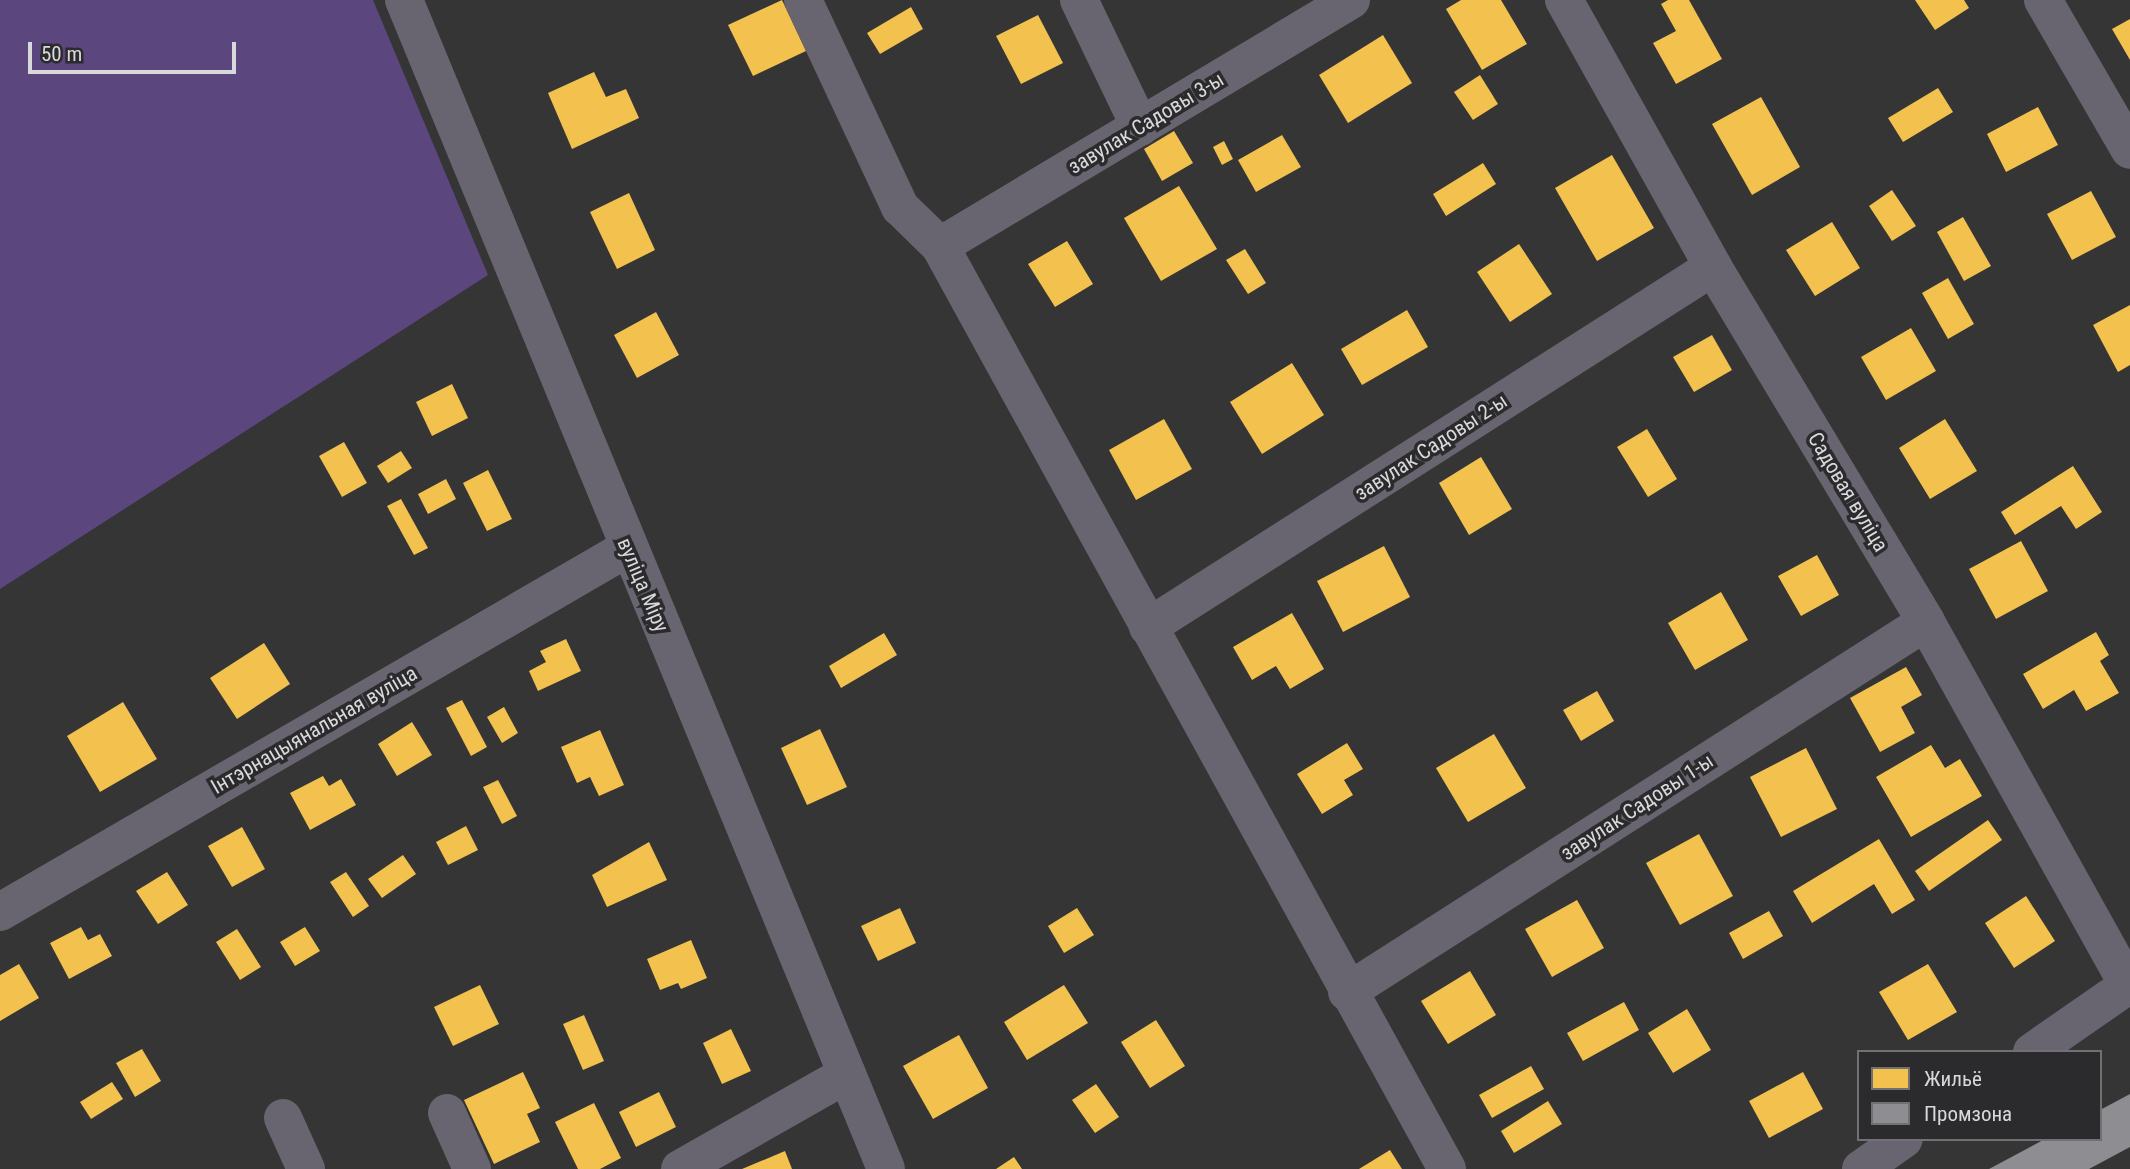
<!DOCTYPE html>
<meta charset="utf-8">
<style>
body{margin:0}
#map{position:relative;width:2130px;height:1169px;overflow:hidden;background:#353535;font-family:"Roboto Condensed",sans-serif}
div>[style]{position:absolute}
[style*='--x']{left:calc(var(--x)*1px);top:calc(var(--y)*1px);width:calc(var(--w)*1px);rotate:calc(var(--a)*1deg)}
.green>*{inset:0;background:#5b467e}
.homes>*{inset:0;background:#f2c14e}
.industry>*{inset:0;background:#8d8d92}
.minor>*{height:38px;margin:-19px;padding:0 19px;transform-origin:19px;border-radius:19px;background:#686570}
span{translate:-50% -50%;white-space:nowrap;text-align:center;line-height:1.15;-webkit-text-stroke:7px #2b2a2c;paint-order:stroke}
.street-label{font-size:21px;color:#d9d8da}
.legend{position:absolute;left:1857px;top:1050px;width:245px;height:91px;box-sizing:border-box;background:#2b2a2c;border:2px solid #717072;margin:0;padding:9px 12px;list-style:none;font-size:21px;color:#d9d8da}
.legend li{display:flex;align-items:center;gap:14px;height:35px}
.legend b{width:35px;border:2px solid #717072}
.scale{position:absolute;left:28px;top:42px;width:208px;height:32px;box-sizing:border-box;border:4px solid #d9d8da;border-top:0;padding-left:9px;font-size:21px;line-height:24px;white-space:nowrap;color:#d9d8da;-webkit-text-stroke:5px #2b2a2c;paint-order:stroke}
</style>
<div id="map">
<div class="green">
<div style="clip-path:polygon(0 0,373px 0,488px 275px,0 589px)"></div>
</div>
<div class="homes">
<div style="clip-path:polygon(782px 0,806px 51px,753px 76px,728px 25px)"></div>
<div style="clip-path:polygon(1461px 0,1501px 0,1527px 44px,1482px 70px,1446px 9px)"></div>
<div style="clip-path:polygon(1668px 0,1689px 0,1722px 59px,1676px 84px,1653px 43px,1676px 31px,1661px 4px)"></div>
<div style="clip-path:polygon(1915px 0,1964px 0,1969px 8px,1935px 30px)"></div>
<div style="clip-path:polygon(911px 7px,923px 29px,880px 54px,867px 33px)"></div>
<div style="clip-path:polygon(1038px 15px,1063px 63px,1021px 84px,996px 36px)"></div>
<div style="clip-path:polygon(2130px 19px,2130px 60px,2112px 29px)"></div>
<div style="clip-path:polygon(1383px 35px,1412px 83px,1348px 123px,1319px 75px)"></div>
<div style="clip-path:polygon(594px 72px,606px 97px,626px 89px,639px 118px,572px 149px,548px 93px)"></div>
<div style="clip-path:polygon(1480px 75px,1498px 104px,1473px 120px,1454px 92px)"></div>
<div style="clip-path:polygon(1938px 88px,1953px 112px,1903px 142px,1888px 118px)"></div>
<div style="clip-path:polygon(1761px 97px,1800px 167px,1752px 195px,1712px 124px)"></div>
<div style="clip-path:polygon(2038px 107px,2058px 145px,2006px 172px,1987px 134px)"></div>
<div style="clip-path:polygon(1174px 131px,1193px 163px,1162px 181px,1144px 149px)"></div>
<div style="clip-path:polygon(1282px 135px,1301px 167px,1256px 192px,1238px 160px)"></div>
<div style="clip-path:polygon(1224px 141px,1233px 159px,1222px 165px,1213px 147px)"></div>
<div style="clip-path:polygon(1612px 155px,1654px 228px,1597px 261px,1555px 188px)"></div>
<div style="clip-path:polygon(1483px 163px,1496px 184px,1446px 216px,1433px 194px)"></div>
<div style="clip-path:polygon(1179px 186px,1217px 249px,1161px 281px,1124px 218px)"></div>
<div style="clip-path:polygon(1892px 190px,1916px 226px,1892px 241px,1869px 206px)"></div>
<div style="clip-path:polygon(2091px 191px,2116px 237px,2072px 260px,2047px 214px)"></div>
<div style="clip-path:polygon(629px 193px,655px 250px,617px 269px,590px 212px)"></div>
<div style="clip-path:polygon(1963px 217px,1991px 266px,1964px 281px,1937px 232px)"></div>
<div style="clip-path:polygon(1832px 222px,1860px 268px,1815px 296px,1786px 250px)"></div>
<div style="clip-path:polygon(1067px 241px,1093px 284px,1055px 307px,1028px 264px)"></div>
<div style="clip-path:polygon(1519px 244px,1552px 294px,1510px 322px,1477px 272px)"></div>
<div style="clip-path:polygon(1245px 249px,1266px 283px,1248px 294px,1226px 260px)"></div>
<div style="clip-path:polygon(1948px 278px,1974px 324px,1948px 339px,1922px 293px)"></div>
<div style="clip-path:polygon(2130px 305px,2130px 365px,2118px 372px,2093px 325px)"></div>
<div style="clip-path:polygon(1407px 310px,1428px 347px,1362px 385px,1341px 349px)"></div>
<div style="clip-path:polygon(656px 312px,679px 355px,637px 378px,614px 335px)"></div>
<div style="clip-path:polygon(1911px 328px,1936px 371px,1886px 400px,1861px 357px)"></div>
<div style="clip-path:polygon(1712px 335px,1732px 370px,1694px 392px,1673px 357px)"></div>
<div style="clip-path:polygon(1292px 363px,1324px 415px,1262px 454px,1230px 402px)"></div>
<div style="clip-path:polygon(452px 384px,468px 418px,432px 436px,416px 402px)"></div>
<div style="clip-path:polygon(1164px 419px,1192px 469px,1136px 500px,1109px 450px)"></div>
<div style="clip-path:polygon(1945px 419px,1977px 471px,1930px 499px,1899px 448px)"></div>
<div style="clip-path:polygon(1647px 429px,1677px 479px,1648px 497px,1617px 447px)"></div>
<div style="clip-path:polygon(344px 442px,367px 483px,342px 497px,319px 456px)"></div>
<div style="clip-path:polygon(401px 451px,412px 468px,388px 483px,377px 466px)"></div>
<div style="clip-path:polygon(1481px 457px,1512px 509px,1469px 535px,1439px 483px)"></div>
<div style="clip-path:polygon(2073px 466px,2102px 512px,2076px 529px,2061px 506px,2015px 535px,2001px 512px)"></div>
<div style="clip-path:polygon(488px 470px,512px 519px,487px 531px,463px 483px)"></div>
<div style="clip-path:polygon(446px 479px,456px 499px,428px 514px,418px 494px)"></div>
<div style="clip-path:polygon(401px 499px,428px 548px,414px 555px,387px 506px)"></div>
<div style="clip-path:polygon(2021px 541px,2048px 591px,1996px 619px,1969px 569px)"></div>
<div style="clip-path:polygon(1384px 546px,1410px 597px,1343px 632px,1317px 581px)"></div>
<div style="clip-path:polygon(1817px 555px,1839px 595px,1801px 616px,1778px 576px)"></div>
<div style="clip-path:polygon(1721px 592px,1748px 640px,1695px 670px,1668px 623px)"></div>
<div style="clip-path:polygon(1292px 613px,1324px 669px,1290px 689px,1276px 666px,1252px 680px,1233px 647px)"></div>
<div style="clip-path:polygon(2096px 632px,2109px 655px,2100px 661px,2119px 693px,2086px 711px,2074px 690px,2043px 709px,2023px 674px)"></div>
<div style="clip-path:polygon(884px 633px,897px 655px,841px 688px,829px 666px)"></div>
<div style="clip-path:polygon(566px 639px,581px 671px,538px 691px,529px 671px,546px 662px,540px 651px)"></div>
<div style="clip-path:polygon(264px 643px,290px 684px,237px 719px,210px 678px)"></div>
<div style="clip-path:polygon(1906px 667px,1922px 695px,1901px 707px,1915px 733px,1880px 752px,1850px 698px)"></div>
<div style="clip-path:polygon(1597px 691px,1614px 721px,1581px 741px,1563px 710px)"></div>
<div style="clip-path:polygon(462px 700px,487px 747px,471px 756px,446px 708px)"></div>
<div style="clip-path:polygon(123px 702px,157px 759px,100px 792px,67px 736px)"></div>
<div style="clip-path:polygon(504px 707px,518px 733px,502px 743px,487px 717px)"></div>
<div style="clip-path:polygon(412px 722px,432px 755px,397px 776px,378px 744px)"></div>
<div style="clip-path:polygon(820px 729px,847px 787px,807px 805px,781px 748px)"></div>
<div style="clip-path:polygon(600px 730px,624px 785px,599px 796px,590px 777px,577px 783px,561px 747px)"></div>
<div style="clip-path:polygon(1494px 734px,1526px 788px,1468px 822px,1436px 768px)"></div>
<div style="clip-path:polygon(1347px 743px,1363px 769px,1344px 780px,1353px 795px,1322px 814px,1297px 774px)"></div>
<div style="clip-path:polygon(1931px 745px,1945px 768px,1960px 759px,1982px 796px,1911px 837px,1876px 777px)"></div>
<div style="clip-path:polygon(1806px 748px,1837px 809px,1781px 837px,1750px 777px)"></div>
<div style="clip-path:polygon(323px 776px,329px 786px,341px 779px,356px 805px,310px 830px,290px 793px)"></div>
<div style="clip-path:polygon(498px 780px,517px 816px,502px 824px,483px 787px)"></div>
<div style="clip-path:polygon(1988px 820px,2002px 840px,1929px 891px,1915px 871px)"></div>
<div style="clip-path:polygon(466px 826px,478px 850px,448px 865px,436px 842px)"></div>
<div style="clip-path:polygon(242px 827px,265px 869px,232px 887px,208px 846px)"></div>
<div style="clip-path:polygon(1699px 834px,1733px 896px,1680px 925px,1646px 863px)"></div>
<div style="clip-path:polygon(1879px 839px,1915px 900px,1892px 914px,1874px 884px,1812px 923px,1793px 891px)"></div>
<div style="clip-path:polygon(649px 842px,667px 880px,607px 907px,592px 875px)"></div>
<div style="clip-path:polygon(403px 855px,416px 874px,382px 898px,368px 879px)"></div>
<div style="clip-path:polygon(167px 872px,188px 905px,158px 924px,136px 891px)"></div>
<div style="clip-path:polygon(346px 872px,369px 906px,353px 917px,330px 882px)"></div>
<div style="clip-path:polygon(2026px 896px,2055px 941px,2014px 968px,1985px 923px)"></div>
<div style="clip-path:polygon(1577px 900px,1604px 948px,1552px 977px,1525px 929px)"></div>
<div style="clip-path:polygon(900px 908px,916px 943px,878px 961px,861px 926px)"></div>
<div style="clip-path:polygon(1077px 908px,1094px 935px,1064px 953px,1048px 926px)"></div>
<div style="clip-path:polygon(1769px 911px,1783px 936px,1743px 959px,1729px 933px)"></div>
<div style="clip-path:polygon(81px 927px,88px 940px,100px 934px,112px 956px,69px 979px,50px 943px)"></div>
<div style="clip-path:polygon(305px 927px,320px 951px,295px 966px,280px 942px)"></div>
<div style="clip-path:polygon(237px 929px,261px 967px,240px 980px,216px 942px)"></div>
<div style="clip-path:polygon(691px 940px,707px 978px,681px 989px,678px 983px,660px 990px,647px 959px)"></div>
<div style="clip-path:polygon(19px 964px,39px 998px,0 1021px,0 975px)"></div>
<div style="clip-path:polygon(1928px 964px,1957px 1012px,1908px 1040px,1879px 992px)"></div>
<div style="clip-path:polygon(1470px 971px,1496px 1015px,1448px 1044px,1421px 1001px)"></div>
<div style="clip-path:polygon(480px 985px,499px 1024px,453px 1046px,434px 1007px)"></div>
<div style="clip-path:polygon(1064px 985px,1088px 1023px,1027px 1060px,1004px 1022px)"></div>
<div style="clip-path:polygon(1624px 1002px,1639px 1030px,1583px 1061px,1567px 1033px)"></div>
<div style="clip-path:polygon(1687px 1009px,1711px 1050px,1673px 1073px,1648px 1033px)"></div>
<div style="clip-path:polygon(584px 1015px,604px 1061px,583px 1070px,563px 1024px)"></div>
<div style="clip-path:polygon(1156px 1020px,1185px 1066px,1150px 1088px,1121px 1042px)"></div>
<div style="clip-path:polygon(731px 1029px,751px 1071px,722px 1084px,703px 1043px)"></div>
<div style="clip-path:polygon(959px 1035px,988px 1088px,933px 1119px,903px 1066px)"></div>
<div style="clip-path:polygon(142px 1049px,161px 1081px,135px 1097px,116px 1063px)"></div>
<div style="clip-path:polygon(1531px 1066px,1544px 1089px,1492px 1118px,1479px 1095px)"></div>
<div style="clip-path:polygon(523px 1072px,540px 1108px,527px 1114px,540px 1142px,494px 1164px,464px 1100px)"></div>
<div style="clip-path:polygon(1803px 1072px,1823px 1109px,1769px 1138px,1749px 1101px)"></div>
<div style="clip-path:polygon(112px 1082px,123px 1099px,91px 1119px,80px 1102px)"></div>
<div style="clip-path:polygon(1096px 1084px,1119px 1117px,1095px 1133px,1072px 1100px)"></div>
<div style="clip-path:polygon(659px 1092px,676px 1127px,636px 1147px,619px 1112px)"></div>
<div style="clip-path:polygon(1548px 1101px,1562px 1124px,1514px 1153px,1501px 1131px)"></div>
<div style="clip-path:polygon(594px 1103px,621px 1158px,600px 1169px,578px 1169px,555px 1122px)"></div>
<div style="clip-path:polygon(1390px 1150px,1402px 1169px,1359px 1169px)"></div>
<div style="clip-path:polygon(785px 1151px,792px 1169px,742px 1169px)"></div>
<div style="clip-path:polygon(1014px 1157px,1022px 1169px,996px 1169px)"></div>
</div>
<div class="industry">
<div style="clip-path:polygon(2130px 1094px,2130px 1147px,2089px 1169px,1989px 1169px,2045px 1139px,2100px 1139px,2100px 1110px)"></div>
</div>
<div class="minor">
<div style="--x:404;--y:0;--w:1264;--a:67.59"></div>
<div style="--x:803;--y:0;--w:229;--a:64.9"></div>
<div style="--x:900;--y:207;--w:56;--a:44.3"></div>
<div style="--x:940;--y:246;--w:1053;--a:61.22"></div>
<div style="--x:1079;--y:0;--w:141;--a:64.3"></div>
<div style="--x:1564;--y:0;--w:306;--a:60.8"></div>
<div style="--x:1713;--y:267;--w:414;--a:59"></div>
<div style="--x:1926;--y:622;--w:415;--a:60.9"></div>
<div style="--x:2043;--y:0;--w:173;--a:59.9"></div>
<div style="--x:940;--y:246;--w:479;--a:-30.9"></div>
<div style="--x:1148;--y:627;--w:670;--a:-32.5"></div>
<div style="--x:0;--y:912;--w:726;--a:-30.1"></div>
<div style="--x:1347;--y:992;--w:687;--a:-32.58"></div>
<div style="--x:2032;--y:1052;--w:119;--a:-34.8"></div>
<div style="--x:447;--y:1113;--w:61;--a:65.9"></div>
<div style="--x:283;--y:1118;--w:56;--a:65.7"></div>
<div style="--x:680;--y:1169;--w:192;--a:-29.6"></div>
<div style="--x:1861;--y:1169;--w:52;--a:-34.9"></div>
</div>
<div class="street-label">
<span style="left:1146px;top:123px;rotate:-31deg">завулак Садовы 3-ы</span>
<span style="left:1431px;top:447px;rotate:-33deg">завулак Садовы 2-ы</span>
<span style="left:1848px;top:492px;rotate:59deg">Садовая вуліца</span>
<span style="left:643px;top:585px;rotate:67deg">вуліца Міру</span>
<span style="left:314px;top:730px;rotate:-30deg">Інтэрнацыянальная вуліца</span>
<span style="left:1637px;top:807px;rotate:-33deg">завулак Садовы 1-ы</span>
</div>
<ul class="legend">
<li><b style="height:19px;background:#f2c14e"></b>Жильё</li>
<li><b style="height:19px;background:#8d8d92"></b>Промзона</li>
</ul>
<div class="scale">50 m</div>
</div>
